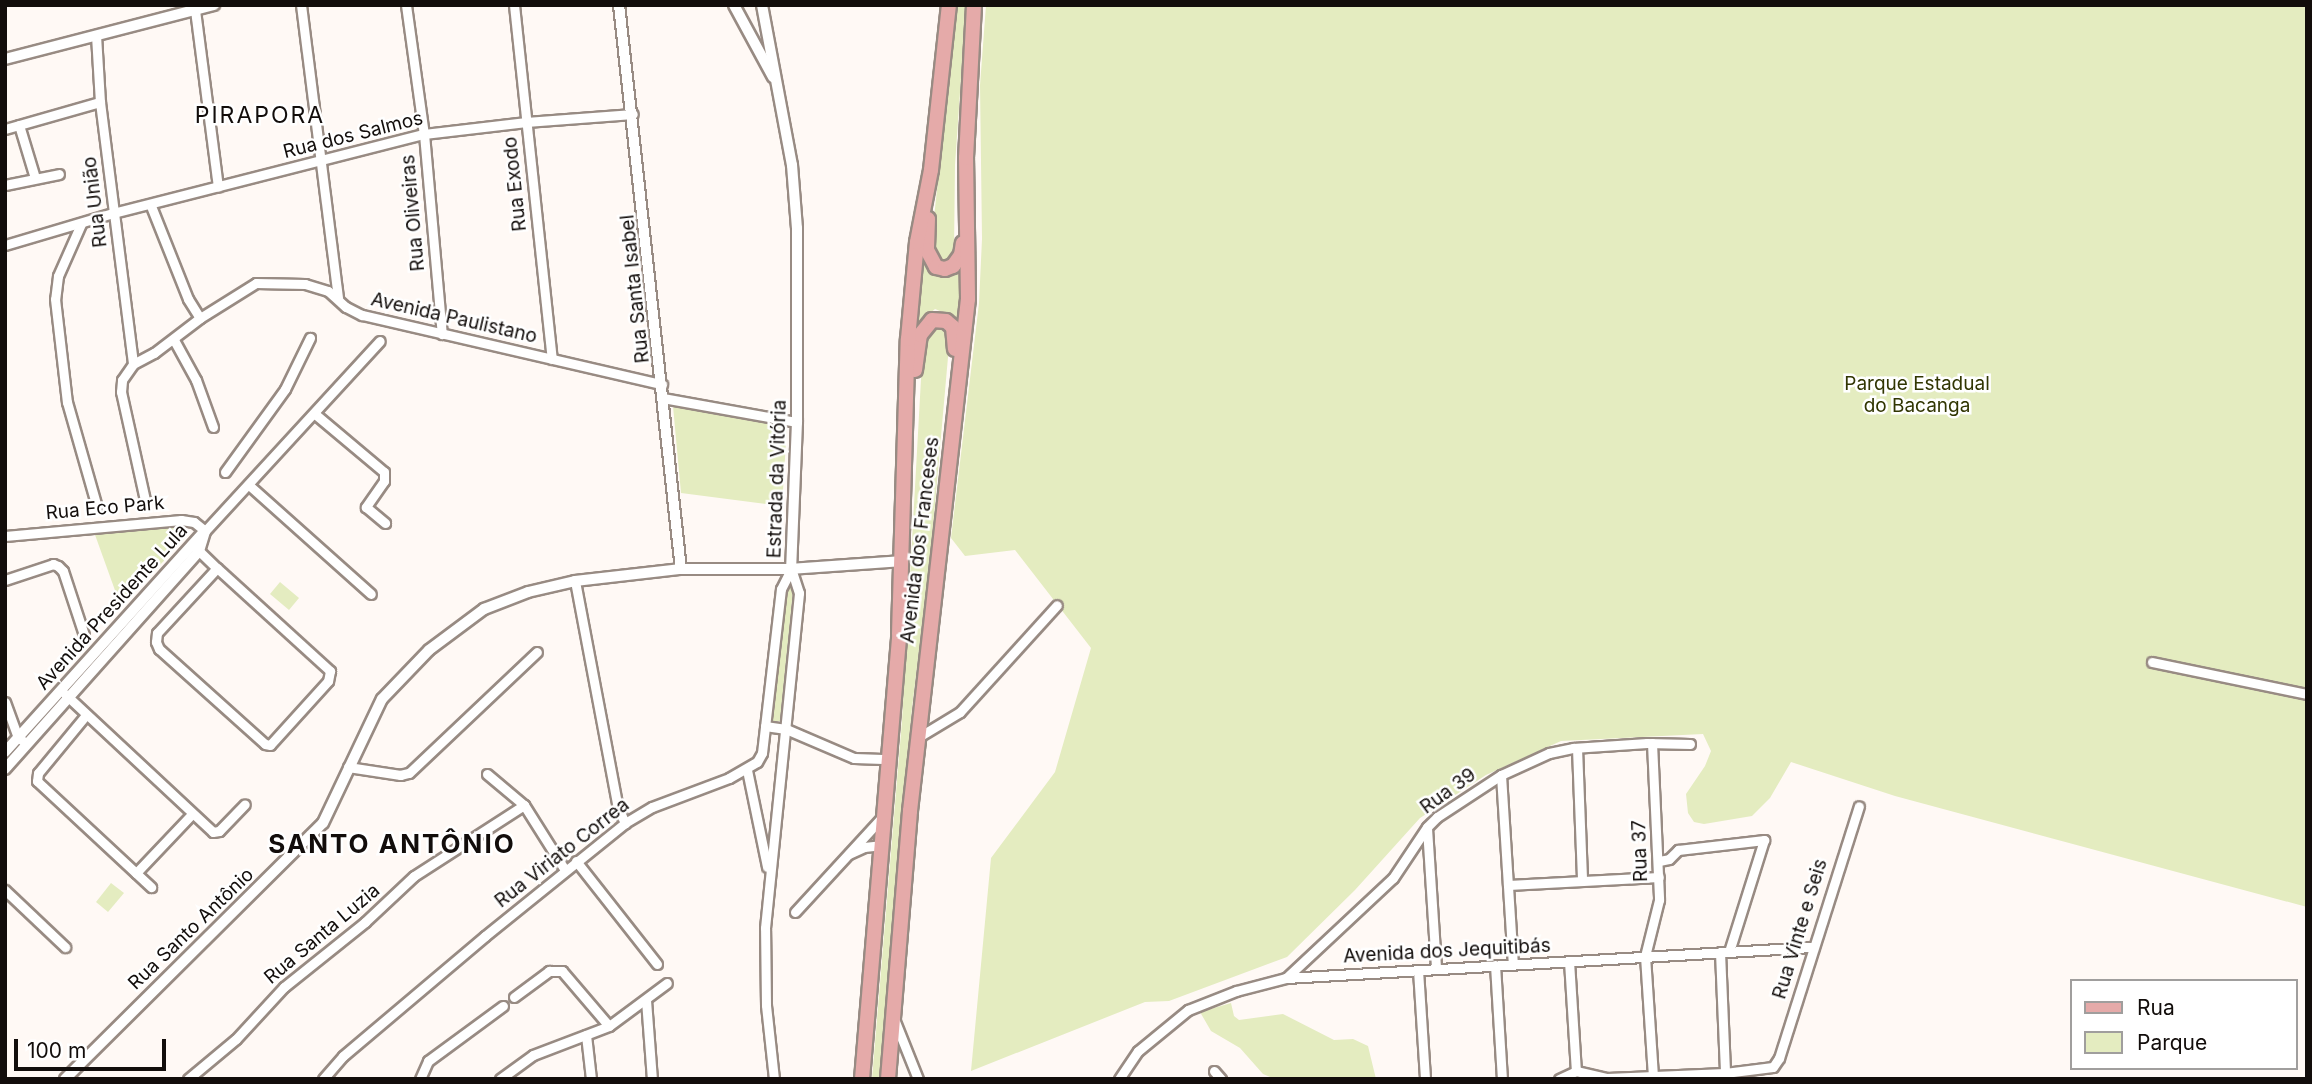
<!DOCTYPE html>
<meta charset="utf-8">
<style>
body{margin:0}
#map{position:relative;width:2312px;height:1084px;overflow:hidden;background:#fff9f5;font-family:Inter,sans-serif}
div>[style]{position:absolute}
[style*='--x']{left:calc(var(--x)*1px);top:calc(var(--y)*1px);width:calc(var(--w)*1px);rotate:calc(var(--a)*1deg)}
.green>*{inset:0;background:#e4ecc0}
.roads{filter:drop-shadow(2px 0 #988b83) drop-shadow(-2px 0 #988b83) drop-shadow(0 2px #988b83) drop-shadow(0 -2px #988b83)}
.minor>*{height:9px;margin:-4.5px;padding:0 4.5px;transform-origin:4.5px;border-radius:4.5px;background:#fff}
.tertiary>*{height:10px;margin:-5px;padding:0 5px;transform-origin:5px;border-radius:5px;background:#fff}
.primary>*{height:14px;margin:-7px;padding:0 7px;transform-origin:7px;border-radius:7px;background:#e5aaa9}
span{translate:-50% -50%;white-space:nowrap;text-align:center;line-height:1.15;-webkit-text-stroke:5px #fff;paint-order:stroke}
.street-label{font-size:19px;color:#120d0b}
.park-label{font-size:19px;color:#313602}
.quarter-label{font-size:23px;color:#120d0b;letter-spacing:2px}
.district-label{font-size:26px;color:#120d0b;font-weight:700;letter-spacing:2px}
.frame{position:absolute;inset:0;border:7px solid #120d0b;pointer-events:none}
.legend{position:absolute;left:2070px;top:979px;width:228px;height:91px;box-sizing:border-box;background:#fff;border:2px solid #a09e9d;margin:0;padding:9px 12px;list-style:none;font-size:21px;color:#120d0b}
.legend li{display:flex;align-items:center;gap:14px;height:35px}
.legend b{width:35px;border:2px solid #a09e9d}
.scale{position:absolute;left:14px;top:1039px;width:152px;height:32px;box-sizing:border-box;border:4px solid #120d0b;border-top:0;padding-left:9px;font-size:21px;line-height:24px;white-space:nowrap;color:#120d0b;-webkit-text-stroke:5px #fff;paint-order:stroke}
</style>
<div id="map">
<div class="green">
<div style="clip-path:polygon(957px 5px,966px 5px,955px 165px,954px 251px,953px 257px,943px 261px,939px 260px,931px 245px)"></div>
<div style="clip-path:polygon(986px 5px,2307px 5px,2307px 907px,1895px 796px,1791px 762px,1770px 798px,1752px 816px,1704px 824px,1694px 822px,1688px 813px,1686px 794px,1705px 766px,1711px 751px,1703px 734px,1561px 741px,1486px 775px,1420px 818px,1355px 890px,1287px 957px,1169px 1001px,1145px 1002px,971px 1071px,991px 858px,1055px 772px,1091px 648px,1015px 550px,965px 556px,951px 538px,979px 303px,982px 239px,980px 85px)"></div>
<div style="clip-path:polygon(920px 257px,928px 269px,941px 276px,953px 274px,964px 265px,960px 319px,935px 309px,915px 326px)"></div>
<div style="clip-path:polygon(937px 326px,945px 327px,949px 334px,949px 346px,930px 561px,912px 708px,880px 1079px,872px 1079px,902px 721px,921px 379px,925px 340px)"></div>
<div style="clip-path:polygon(673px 406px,787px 426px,782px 506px,681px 493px)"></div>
<div style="clip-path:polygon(173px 527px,185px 538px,121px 607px,94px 532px)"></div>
<div style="clip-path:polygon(786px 581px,794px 581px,780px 721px,770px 721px)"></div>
<div style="clip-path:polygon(280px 582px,299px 598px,289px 610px,270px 594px)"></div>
<div style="clip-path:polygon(111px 883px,124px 893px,108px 912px,96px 902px)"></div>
<div style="clip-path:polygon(1231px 1003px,1234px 1016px,1239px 1020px,1283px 1014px,1334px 1040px,1353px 1039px,1368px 1046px,1376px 1079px,1275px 1079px,1263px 1074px,1240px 1048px,1211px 1031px,1200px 1012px)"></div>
</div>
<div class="roads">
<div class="minor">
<div style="--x:301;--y:5;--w:295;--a:82.8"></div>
<div style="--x:406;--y:5;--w:130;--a:82.1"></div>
<div style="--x:424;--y:134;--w:201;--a:84.9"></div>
<div style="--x:514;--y:5;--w:356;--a:83.9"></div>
<div style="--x:195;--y:10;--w:178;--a:82.6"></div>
<div style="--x:96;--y:35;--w:67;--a:86.6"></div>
<div style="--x:100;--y:102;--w:264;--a:82.8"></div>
<div style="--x:19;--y:125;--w:55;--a:73.2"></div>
<div style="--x:5;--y:129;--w:99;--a:-15.9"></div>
<div style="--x:5;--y:185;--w:55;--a:-11.5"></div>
<div style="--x:151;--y:206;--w:100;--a:68.3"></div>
<div style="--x:188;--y:299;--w:22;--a:58"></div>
<div style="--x:81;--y:224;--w:57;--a:113.9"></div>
<div style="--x:58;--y:276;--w:23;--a:97"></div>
<div style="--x:55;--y:299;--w:104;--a:83.4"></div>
<div style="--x:67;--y:402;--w:109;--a:74.1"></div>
<div style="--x:5;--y:245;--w:113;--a:-16.5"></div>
<div style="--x:113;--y:213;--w:321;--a:-14.3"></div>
<div style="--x:424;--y:134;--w:103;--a:-6.7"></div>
<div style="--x:526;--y:122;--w:107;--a:-4.3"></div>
<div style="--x:174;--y:340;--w:46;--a:61.2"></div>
<div style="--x:196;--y:380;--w:50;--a:70.1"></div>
<div style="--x:663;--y:398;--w:136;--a:10.2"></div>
<div style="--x:315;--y:414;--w:90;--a:40"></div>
<div style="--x:384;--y:472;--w:9;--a:90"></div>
<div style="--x:384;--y:481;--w:32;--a:125"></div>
<div style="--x:366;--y:507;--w:25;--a:40"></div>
<div style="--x:225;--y:472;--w:102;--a:-54.1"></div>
<div style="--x:285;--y:389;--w:57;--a:-63.9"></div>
<div style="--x:250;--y:486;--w:162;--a:41.8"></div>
<div style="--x:145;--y:500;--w:111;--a:-102.5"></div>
<div style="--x:121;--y:392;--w:12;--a:-85"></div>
<div style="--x:122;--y:380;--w:19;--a:-55"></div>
<div style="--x:133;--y:364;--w:24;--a:-28"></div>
<div style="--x:154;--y:353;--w:58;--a:-37.3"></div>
<div style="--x:200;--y:318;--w:66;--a:-32"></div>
<div style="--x:256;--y:283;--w:49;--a:1.2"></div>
<div style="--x:305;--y:284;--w:24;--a:17"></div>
<div style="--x:328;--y:291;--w:24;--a:42"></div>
<div style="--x:346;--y:307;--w:18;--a:27"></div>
<div style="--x:362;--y:315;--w:308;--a:13"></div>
<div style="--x:5;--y:536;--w:177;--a:-5.2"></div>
<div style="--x:181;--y:520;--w:13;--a:9"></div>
<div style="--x:194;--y:522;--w:14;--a:39"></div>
<div style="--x:205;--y:531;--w:258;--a:-47.4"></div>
<div style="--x:196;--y:548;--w:29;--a:44"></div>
<div style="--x:217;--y:568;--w:153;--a:42.3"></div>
<div style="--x:330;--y:671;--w:10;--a:101"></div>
<div style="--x:328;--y:681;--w:86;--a:132.2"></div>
<div style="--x:270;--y:745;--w:5;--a:-169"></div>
<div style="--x:265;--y:744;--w:142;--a:-138.1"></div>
<div style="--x:159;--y:649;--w:8;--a:-113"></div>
<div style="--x:156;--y:642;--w:9;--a:-84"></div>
<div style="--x:157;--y:633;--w:88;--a:-47.3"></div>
<div style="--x:5;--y:580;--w:51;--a:-18.4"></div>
<div style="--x:53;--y:564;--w:5;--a:22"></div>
<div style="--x:58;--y:566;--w:7;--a:45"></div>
<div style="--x:63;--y:571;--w:67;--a:71.8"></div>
<div style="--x:575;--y:581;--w:231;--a:79.3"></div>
<div style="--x:618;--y:808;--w:17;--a:65"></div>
<div style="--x:2152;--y:662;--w:158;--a:11.7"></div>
<div style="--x:65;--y:694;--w:202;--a:43"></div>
<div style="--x:213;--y:832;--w:6;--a:-9"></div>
<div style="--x:219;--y:831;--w:37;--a:-46"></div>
<div style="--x:5;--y:702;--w:37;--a:70"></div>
<div style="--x:18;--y:737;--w:6;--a:39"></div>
<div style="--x:86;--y:715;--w:75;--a:129.6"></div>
<div style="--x:38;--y:773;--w:8;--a:97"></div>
<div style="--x:37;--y:781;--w:156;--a:42.9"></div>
<div style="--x:765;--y:726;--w:21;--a:8"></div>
<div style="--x:786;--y:729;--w:74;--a:23.1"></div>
<div style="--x:854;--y:758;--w:36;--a:2"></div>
<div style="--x:917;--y:738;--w:50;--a:-31.2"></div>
<div style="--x:960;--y:712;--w:144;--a:-47.8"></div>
<div style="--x:1652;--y:743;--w:157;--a:87.4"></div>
<div style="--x:1659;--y:900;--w:58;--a:104"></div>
<div style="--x:1645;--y:956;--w:121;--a:86.2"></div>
<div style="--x:1577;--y:748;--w:133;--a:87.8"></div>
<div style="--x:348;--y:767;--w:53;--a:8.7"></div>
<div style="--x:400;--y:775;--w:9;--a:-13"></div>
<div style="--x:409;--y:773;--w:176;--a:-43.4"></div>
<div style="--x:747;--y:770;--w:99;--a:78.3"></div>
<div style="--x:487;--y:774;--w:48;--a:40"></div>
<div style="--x:524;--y:805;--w:77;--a:57.8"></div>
<div style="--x:1501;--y:775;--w:189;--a:86.4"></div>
<div style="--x:1427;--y:828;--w:141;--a:86.3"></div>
<div style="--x:849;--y:854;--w:17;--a:-25"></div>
<div style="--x:864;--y:847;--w:19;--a:-6"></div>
<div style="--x:576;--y:861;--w:131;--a:51.8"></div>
<div style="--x:1659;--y:861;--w:10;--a:-11"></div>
<div style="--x:1669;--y:859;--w:13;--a:-45"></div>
<div style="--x:1678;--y:850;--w:87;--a:-6.6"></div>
<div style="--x:1764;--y:840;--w:117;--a:107.4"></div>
<div style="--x:136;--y:873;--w:81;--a:-46.5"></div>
<div style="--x:1508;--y:885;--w:151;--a:-3"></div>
<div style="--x:5;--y:890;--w:83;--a:43.5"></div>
<div style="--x:795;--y:912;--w:133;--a:-47.4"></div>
<div style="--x:1720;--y:952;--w:121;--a:87.6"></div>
<div style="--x:1569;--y:961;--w:110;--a:86.4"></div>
<div style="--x:1495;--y:965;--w:114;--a:86.5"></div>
<div style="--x:1418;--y:970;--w:109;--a:86.3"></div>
<div style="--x:1286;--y:978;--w:146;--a:-43.1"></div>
<div style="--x:1393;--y:878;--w:61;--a:-56.3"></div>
<div style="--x:1427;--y:827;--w:14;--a:-45"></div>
<div style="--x:1437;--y:817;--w:77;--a:-33.3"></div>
<div style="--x:1501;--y:775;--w:53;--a:-24.6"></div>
<div style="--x:1549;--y:753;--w:25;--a:-12"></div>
<div style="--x:1573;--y:748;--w:74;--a:-3.9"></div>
<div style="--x:1647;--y:743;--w:43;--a:1.3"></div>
<div style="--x:514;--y:997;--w:44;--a:-36.6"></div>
<div style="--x:549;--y:971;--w:13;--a:0"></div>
<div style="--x:562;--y:971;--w:72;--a:49.5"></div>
<div style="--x:646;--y:1000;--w:79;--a:85.7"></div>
<div style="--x:894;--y:1019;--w:65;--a:68.2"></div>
<div style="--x:586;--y:1035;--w:44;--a:83.5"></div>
<div style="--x:1214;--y:1071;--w:11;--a:49"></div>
<div style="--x:188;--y:1079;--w:62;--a:-39.8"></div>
<div style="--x:236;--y:1039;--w:71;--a:-47.3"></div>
<div style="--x:284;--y:987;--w:104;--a:-38.7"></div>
<div style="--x:365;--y:922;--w:67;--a:-43.2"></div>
<div style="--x:414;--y:876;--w:131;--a:-32.8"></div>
<div style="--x:323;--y:1079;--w:30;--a:-49"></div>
<div style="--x:343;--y:1056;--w:186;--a:-40.2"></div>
<div style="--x:485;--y:936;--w:180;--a:-38.9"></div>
<div style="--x:625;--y:823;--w:31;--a:-31"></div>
<div style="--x:652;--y:807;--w:82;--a:-20.6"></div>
<div style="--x:729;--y:778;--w:32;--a:-30"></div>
<div style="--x:757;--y:762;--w:10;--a:-61"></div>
<div style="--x:762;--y:753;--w:165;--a:-83.4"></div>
<div style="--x:781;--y:589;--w:22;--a:-63"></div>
<div style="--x:420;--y:1079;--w:20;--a:-66"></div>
<div style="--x:428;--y:1061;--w:93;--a:-36.3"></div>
<div style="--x:500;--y:1079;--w:41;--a:-36"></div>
<div style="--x:533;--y:1055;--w:81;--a:-20.9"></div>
<div style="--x:609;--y:1026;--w:72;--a:-36.6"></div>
<div style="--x:774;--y:1079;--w:74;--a:-96.2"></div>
<div style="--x:766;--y:1005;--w:77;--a:-90.7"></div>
<div style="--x:765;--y:928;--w:337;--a:-84.2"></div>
<div style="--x:799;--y:593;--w:25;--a:-108"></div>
<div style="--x:1119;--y:1079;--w:34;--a:-56"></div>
<div style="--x:1138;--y:1051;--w:65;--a:-39.4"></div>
<div style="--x:1188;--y:1010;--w:52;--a:-21.6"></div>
<div style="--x:1236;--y:991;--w:52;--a:-14.6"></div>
<div style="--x:1286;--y:978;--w:527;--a:-3.37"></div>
<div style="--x:1559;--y:1079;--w:19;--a:-25"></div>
<div style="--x:1576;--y:1071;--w:32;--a:13"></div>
<div style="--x:1607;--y:1078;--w:118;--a:-2.4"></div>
<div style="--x:1725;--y:1073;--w:48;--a:-7.1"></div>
<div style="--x:1773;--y:1067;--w:11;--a:-56"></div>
<div style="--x:1779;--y:1058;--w:264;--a:-72.4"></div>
</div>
<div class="tertiary">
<div style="--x:619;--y:5;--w:567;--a:83.73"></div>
<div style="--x:734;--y:5;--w:82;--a:61.6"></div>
<div style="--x:762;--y:5;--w:163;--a:79.4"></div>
<div style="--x:792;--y:165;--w:63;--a:85.5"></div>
<div style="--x:797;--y:228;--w:194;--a:90"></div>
<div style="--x:797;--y:422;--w:147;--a:92.3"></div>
<div style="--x:5;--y:59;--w:216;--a:-14.5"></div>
<div style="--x:5;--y:752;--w:295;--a:-47.9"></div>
<div style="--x:5;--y:769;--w:292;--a:-48.3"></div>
<div style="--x:199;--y:551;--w:21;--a:-73"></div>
<div style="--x:65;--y:1079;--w:363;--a:-44.8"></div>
<div style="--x:323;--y:823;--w:137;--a:-64.6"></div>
<div style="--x:382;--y:699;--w:68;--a:-46.2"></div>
<div style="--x:429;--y:650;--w:69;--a:-36.7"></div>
<div style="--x:484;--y:609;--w:47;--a:-21.1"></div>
<div style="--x:528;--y:592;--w:48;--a:-13.2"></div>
<div style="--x:575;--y:581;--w:107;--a:-6.5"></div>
<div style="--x:681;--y:569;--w:110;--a:0"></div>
<div style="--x:791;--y:569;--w:111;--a:-4.1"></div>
</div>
<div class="primary">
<div style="--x:928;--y:219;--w:31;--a:92"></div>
<div style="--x:927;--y:250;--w:19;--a:62"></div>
<div style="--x:936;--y:267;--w:9;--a:13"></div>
<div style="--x:945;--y:269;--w:9;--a:-21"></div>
<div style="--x:953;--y:266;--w:14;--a:-54"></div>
<div style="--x:961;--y:255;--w:12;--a:-81"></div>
<div style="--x:915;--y:370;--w:35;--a:-82"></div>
<div style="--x:920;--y:335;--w:19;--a:-51"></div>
<div style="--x:932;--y:320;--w:14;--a:4"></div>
<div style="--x:946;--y:321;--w:9;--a:41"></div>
<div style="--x:953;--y:327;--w:22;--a:85"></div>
<div style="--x:862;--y:1079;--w:447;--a:-85.2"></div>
<div style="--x:899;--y:634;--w:295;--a:-88.3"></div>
<div style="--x:908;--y:339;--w:97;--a:-84.7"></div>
<div style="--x:917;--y:242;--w:73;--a:-79"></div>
<div style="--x:931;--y:170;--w:166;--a:-83.8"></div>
<div style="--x:888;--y:1079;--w:269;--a:-85.3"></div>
<div style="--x:910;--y:811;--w:515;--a:-83.54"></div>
<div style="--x:968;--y:299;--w:141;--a:-90.8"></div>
<div style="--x:966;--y:158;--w:153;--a:-87"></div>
</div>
</div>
<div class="street-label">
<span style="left:353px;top:135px;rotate:-14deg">Rua dos Salmos</span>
<span style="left:515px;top:184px;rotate:-96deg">Rua Exodo</span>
<span style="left:95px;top:202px;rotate:-97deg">Rua União</span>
<span style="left:413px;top:213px;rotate:-95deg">Rua Oliveiras</span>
<span style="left:635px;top:289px;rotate:-96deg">Rua Santa Isabel</span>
<span style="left:454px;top:318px;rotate:13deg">Avenida Paulistano</span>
<span style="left:777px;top:479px;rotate:-88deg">Estrada da Vitória</span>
<span style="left:105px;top:508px;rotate:-5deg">Rua Eco Park</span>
<span style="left:920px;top:540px;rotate:-83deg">Avenida dos Franceses</span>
<span style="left:112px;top:607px;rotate:-48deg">Avenida Presidente Lula</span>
<span style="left:1448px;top:791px;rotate:-36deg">Rua 39</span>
<span style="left:1640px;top:851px;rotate:-92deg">Rua 37</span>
<span style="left:562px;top:853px;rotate:-38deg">Rua Viriato Correa</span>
<span style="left:191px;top:929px;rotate:-44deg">Rua Santo Antônio</span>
<span style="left:1800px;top:929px;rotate:-73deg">Rua Vinte e Seis</span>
<span style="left:322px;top:934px;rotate:-40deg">Rua Santa Luzia</span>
<span style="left:1447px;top:951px;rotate:-3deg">Avenida dos Jequitibás</span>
</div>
<div class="park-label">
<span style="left:1917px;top:395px">Parque Estadual<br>do Bacanga</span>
</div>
<div class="quarter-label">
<span style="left:260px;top:115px">PIRAPORA</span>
</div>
<div class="district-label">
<span style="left:392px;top:844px">SANTO ANTÔNIO</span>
</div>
<div class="frame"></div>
<ul class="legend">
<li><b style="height:9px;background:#e5aaa9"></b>Rua</li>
<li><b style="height:19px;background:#e4ecc0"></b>Parque</li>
</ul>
<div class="scale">100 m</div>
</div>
